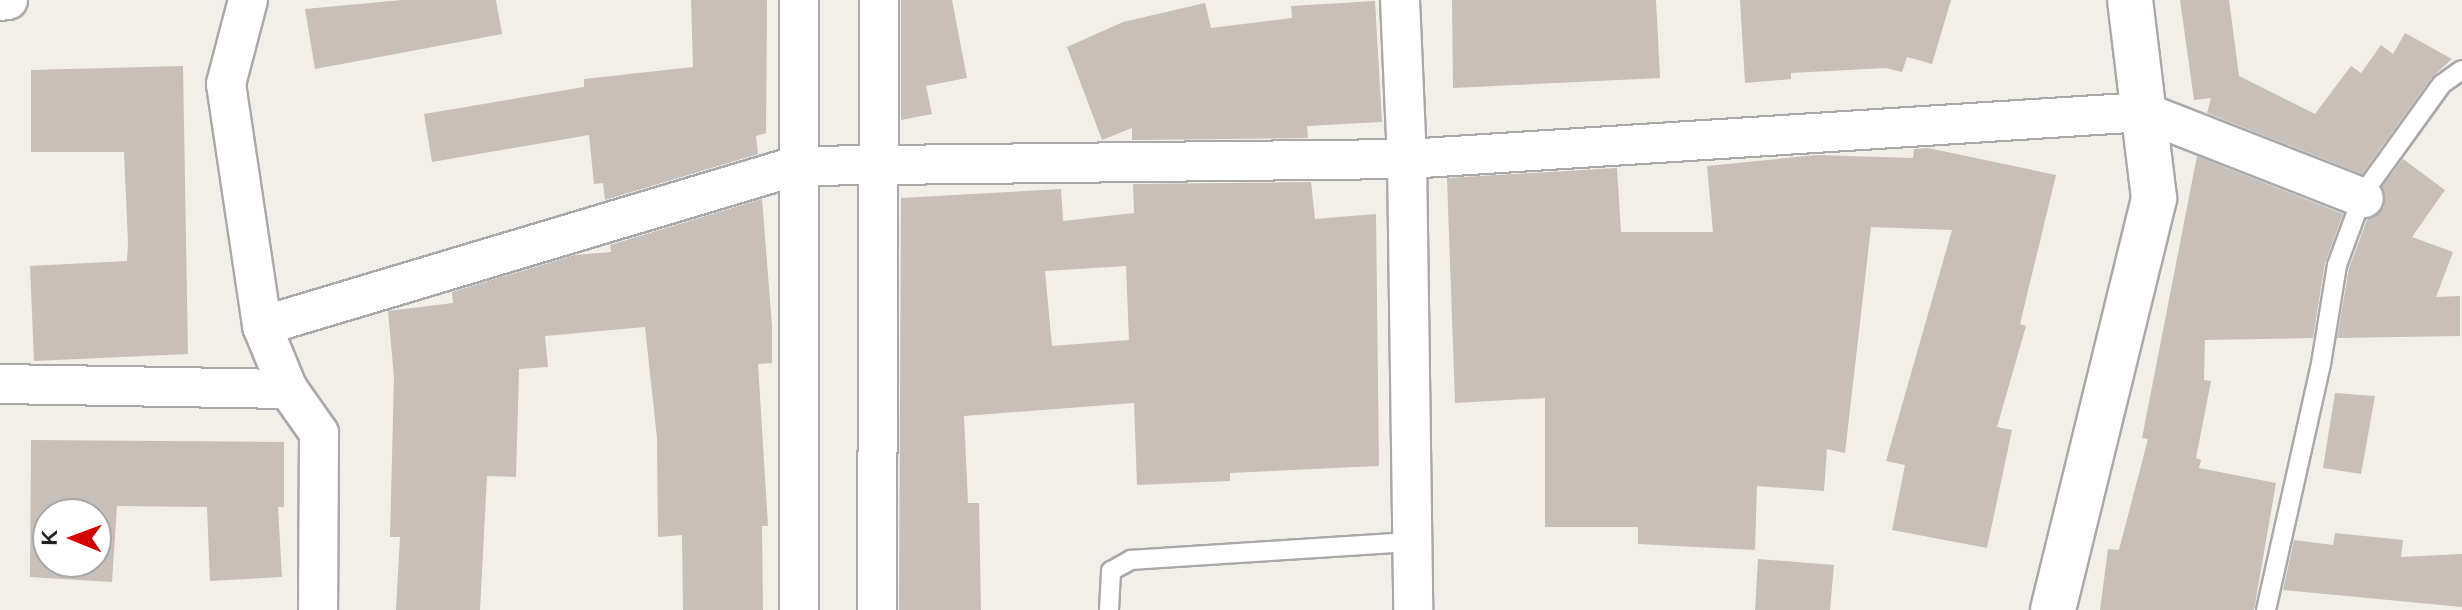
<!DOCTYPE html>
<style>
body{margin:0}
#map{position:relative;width:2462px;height:610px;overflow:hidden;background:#f2efe9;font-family:Arial,sans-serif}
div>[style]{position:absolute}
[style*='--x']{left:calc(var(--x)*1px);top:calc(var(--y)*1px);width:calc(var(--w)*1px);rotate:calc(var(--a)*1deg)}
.building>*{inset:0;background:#c7bfb8}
.roads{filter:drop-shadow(2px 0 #a9a9a9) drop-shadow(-2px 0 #a9a9a9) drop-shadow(0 2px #a9a9a9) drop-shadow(0 -2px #a9a9a9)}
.service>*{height:18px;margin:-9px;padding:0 9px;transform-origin:9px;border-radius:9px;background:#fff}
.minor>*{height:38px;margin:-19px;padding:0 19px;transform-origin:19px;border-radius:19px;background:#fff}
.tertiary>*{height:44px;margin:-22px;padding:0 22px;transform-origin:22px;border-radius:22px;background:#fff}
span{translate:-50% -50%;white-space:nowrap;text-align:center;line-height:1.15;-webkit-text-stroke:8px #fff;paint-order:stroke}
.north{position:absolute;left:32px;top:498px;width:80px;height:80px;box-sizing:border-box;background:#fff;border:2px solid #a7a7a7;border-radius:50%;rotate:271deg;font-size:22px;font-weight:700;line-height:32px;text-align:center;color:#222}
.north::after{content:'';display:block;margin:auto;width:28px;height:36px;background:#d40000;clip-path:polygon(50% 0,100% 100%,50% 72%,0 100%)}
</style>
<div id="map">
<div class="building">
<div style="clip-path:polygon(402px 0,496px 0,502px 34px,315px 69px,305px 9px)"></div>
<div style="clip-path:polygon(691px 0,767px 0,766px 133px,756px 136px,758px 154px,605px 200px,603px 183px,594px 184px,589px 135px,432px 162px,424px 114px,584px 87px,584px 79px,693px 67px)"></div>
<div style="clip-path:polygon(901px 0,952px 0,967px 78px,926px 86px,932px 114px,901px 120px)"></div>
<div style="clip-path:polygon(1452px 0,1656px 0,1660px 78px,1453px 88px)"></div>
<div style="clip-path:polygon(1740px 0,1951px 0,1932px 64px,1907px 57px,1902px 72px,1886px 68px,1791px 73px,1791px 79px,1745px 83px)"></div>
<div style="clip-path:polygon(2180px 0,2229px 0,2239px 76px,2315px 114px,2351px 66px,2361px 73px,2381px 45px,2393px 54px,2405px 33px,2452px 59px,2432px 77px,2362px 174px,2207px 113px,2211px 98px,2194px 100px)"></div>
<div style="clip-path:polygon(1375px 1px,1382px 122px,1307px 126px,1308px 138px,1132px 140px,1132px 128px,1102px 140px,1067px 47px,1123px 22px,1205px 3px,1211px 28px,1292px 18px,1291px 6px)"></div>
<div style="clip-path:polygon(183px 66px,188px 354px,34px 361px,30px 266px,127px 261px,128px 243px,124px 152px,31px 152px,31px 70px)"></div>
<div style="clip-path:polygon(1928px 148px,2056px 175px,2020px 324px,2026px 326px,1997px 427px,2012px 430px,1987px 548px,1892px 530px,1905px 465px,1886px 461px,1952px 230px,1871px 227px,1845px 453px,1827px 449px,1824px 491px,1757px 486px,1755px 550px,1638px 544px,1638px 527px,1545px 527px,1545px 398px,1455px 403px,1447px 178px,1617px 168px,1621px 232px,1713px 232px,1707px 166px,1816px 155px,1913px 158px,1914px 149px)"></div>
<div style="clip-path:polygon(2197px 156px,2343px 214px,2325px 263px,2313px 338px,2205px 340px,2204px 380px,2211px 381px,2196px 458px,2201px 460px,2199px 468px,2276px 483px,2254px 610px,2100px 610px,2108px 549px,2119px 550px,2148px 439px,2142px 438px)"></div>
<div style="clip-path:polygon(2403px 159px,2445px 190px,2412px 237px,2453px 252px,2436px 297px,2460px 296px,2460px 336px,2337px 338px,2349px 268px,2367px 220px,2384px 207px,2382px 187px)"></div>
<div style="clip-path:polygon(evenodd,1311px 182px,1315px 219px,1376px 214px,1379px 466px,1230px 473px,1230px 481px,1137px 485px,1134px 403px,964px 416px,968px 503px,979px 503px,981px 610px,899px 610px,901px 198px,1061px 189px,1063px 221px,1134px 213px,1133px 184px,1311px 182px,1126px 266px,1129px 340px,1052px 346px,1045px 271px,1126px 266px)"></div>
<div style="clip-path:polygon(762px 199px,772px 326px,772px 363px,758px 364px,768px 526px,762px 526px,763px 610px,683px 610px,682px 535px,658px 537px,657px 438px,645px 327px,545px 336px,548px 367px,519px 369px,516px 477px,487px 476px,480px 610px,396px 610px,400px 537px,390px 537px,394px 377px,388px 311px,453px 303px,452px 292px,575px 255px,611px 252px,610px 245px)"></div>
<div style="clip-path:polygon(2335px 393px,2375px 396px,2361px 474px,2323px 468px)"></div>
<div style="clip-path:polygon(evenodd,31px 440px,284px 442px,284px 507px,278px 507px,282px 577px,210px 581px,207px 507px,117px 506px,112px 582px,30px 577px,31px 440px,48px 514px,96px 514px,96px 562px,48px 562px,48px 514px)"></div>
<div style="clip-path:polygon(2335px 533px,2403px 540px,2401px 557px,2462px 554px,2462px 607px,2283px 590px,2294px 540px,2333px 545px)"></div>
<div style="clip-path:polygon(1758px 559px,1834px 565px,1830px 610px,1755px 610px)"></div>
</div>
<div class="roads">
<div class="service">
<div style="--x:1109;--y:610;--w:39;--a:-87"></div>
<div style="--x:1111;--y:571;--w:23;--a:-29"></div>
<div style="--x:1131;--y:560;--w:282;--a:-3.7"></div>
<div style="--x:2266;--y:610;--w:252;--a:-77.4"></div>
<div style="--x:2321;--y:364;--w:100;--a:-80.8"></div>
<div style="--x:2337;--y:265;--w:78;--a:-69.7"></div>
<div style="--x:2364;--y:192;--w:133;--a:-54.2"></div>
<div style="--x:2442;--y:84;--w:24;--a:-35"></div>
</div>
<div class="minor">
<div style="--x:248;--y:0;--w:87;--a:104.7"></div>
<div style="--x:226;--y:84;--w:245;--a:81.5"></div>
<div style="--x:262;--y:326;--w:68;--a:67.6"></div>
<div style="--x:288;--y:389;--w:54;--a:54.8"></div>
<div style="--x:319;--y:433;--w:177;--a:90.3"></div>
<div style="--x:1400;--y:0;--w:159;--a:87.5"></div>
<div style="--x:1407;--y:159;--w:451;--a:89.2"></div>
<div style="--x:0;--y:1;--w:8;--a:-7"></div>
<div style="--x:262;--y:326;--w:557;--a:-16.68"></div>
<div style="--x:796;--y:166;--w:611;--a:-0.66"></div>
<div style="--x:1407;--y:159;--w:738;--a:-3.65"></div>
<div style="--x:2144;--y:112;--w:236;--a:21.4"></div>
<div style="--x:0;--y:384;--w:288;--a:1"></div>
<div style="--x:799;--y:610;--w:610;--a:-90"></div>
<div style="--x:877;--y:610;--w:610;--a:-89.81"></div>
</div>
<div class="tertiary">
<div style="--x:2053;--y:610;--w:424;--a:-76.2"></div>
<div style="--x:2154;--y:198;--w:199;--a:-96.9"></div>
</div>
</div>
<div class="north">K</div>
</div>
